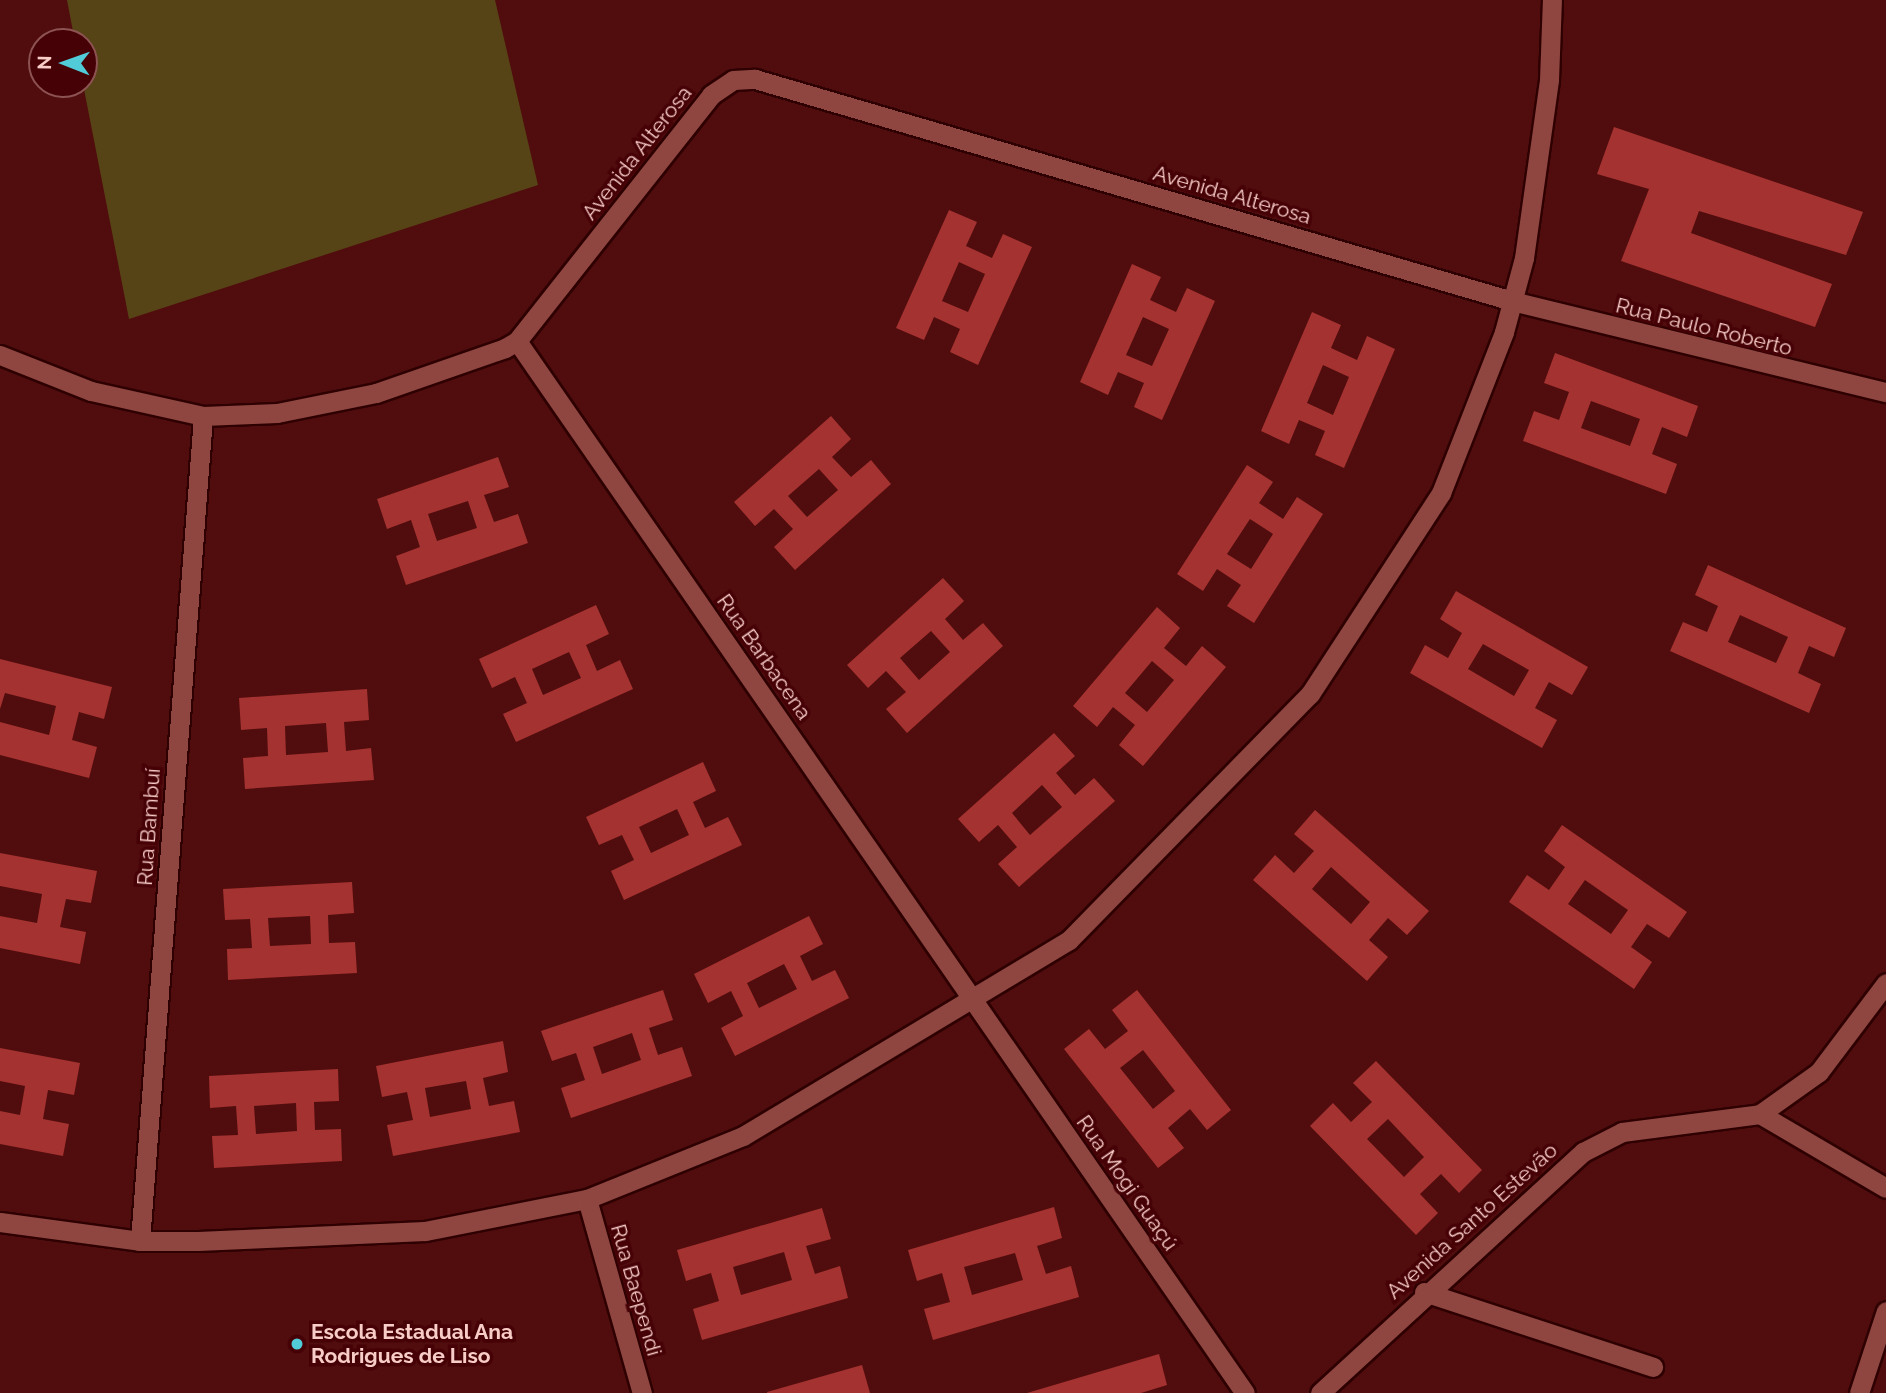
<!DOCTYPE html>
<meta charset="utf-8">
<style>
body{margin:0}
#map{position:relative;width:1886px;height:1393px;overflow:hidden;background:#510d0e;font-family:Raleway,sans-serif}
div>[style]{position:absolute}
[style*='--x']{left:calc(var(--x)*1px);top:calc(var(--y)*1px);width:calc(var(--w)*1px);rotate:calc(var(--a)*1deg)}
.green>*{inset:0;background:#574416}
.building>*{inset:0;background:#a43230}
.roads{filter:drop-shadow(2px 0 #2e0001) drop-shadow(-2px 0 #2e0001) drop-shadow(0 2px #2e0001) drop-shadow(0 -2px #2e0001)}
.minor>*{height:19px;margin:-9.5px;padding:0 9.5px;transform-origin:9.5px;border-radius:9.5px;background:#8f4641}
.tertiary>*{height:19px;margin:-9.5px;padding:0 9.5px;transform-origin:9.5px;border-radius:9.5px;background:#8f4641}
.dots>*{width:19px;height:19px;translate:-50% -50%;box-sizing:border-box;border:4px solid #450105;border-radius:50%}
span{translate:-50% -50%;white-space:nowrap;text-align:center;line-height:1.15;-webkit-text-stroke:7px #450105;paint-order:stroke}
.street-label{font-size:21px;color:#f8cdc8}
.poi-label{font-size:21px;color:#f8cdc8;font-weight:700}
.left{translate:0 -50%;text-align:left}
.north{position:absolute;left:28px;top:28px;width:70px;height:70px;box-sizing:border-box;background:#450105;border:2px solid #8d5353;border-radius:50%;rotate:271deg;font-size:19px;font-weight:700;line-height:28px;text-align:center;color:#f8cdc8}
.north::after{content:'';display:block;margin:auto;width:24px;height:32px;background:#52cbd9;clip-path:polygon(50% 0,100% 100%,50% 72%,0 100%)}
</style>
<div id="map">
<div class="green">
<div style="clip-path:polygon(67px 0,495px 0,538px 185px,129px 319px,83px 84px,84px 42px,75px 42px)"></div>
</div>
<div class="building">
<div style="clip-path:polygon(1614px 127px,1863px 212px,1846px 255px,1699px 211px,1691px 233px,1832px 284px,1815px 327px,1621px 261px,1649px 189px,1597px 174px)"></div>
<div style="clip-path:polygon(evenodd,949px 210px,977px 222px,966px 246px,992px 258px,1003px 234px,1032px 247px,978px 365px,950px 352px,960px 329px,934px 317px,924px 340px,896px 328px,949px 210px,959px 262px,985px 274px,968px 312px,942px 301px,959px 262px)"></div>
<div style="clip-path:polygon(evenodd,1132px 264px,1161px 277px,1150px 300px,1176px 312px,1187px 288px,1215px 301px,1162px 420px,1134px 407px,1144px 383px,1118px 372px,1108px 395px,1080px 382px,1132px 264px,1143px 317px,1169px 329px,1152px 366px,1126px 355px,1143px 317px)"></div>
<div style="clip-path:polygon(evenodd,1312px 312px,1341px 325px,1331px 348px,1357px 360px,1367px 336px,1395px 349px,1344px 468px,1315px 455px,1325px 431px,1299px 420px,1289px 444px,1261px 431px,1312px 312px,1323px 365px,1349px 377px,1333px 415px,1307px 403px,1323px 365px)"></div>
<div style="clip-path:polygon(evenodd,1555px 353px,1698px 406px,1687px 437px,1662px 427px,1652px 454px,1677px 464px,1666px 494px,1523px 441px,1534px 411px,1559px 420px,1569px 392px,1544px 383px,1555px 353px,1591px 401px,1640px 419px,1630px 446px,1581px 428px,1591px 401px)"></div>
<div style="clip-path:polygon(evenodd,831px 416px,851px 439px,832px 457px,851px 477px,871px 460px,891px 484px,795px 570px,774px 547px,793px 529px,774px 509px,755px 526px,734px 502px,831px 416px,819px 469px,838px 490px,807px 517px,788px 496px,819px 469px)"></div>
<div style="clip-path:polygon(evenodd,498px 457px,509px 487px,484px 495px,494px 522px,518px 514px,528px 543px,406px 585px,396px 556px,420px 547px,411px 520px,387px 529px,377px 499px,498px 457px,468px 501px,477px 528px,437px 541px,428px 514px,468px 501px)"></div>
<div style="clip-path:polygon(evenodd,1247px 465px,1273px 482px,1259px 503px,1283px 519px,1297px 497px,1323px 514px,1254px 623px,1227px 606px,1241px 585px,1217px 569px,1203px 591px,1177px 574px,1247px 465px,1250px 519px,1273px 534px,1251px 569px,1227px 554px,1250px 519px)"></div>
<div style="clip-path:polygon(evenodd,1708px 565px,1846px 628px,1834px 657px,1809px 646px,1798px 673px,1821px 684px,1809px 713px,1670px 651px,1683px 622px,1707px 632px,1718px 606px,1695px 595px,1708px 565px,1740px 615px,1788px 637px,1776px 663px,1728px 642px,1740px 615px)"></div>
<div style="clip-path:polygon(evenodd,943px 578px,964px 601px,945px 619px,963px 640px,983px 623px,1003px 646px,907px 733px,886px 709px,906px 692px,886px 671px,868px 688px,847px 665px,943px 578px,931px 631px,950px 652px,919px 680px,900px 658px,931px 631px)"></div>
<div style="clip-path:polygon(evenodd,1456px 591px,1588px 667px,1572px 695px,1549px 682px,1535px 708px,1557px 720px,1542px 748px,1410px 673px,1425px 645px,1448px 658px,1462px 633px,1440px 619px,1456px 591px,1483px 644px,1529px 670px,1514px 696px,1468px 669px,1483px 644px)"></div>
<div style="clip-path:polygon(evenodd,596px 605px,609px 634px,586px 645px,597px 671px,620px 660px,633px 689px,516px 742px,503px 714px,527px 703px,515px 677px,492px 688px,479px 659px,596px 605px,569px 652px,581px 678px,543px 695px,532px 669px,569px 652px)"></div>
<div style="clip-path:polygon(evenodd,1157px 607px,1180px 628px,1164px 648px,1186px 666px,1202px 646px,1226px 667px,1143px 766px,1119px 745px,1135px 725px,1113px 707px,1097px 727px,1073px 706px,1157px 607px,1152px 661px,1174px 680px,1147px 712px,1125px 693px,1152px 661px)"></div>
<div style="clip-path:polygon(0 659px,112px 687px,104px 719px,79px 712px,72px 740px,97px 747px,89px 778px,0 755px,0 722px,49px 735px,56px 706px,5px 693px,0 709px)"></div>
<div style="clip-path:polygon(evenodd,367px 689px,369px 720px,344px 722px,346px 751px,371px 748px,374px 780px,245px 789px,243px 758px,268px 756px,267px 728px,241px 730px,239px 698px,367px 689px,326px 723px,328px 752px,286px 755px,285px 726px,326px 723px)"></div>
<div style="clip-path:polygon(evenodd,1054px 733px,1075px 756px,1056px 773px,1075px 795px,1094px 778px,1115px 801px,1019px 887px,998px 864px,1017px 847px,998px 825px,979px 842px,958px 819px,1054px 733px,1042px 785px,1062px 807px,1030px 835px,1012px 813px,1042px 785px)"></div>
<div style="clip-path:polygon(evenodd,703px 762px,716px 791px,693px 802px,705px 828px,728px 817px,742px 845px,624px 900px,611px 871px,634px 860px,622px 835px,599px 845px,586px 817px,703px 762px,677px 809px,689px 835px,651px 853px,639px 827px,677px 809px)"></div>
<div style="clip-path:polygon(evenodd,1315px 810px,1429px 911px,1407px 935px,1388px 918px,1369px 940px,1388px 957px,1367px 981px,1253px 880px,1275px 855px,1294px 873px,1314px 851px,1294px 834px,1315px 810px,1331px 867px,1370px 902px,1351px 924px,1312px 889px,1331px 867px)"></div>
<div style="clip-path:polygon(evenodd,1562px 825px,1687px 912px,1669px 938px,1647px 924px,1631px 947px,1652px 962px,1634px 989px,1509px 902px,1527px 875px,1549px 890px,1565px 867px,1544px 851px,1562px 825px,1585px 880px,1628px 910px,1611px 934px,1568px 904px,1585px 880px)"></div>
<div style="clip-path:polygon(0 853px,97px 871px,91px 903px,66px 899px,60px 927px,86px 932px,80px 964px,0 948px,0 916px,37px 923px,42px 894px,0 886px)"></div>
<div style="clip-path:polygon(evenodd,352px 882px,354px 913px,328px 915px,329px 943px,355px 942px,357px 973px,228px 980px,227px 949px,252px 948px,250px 919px,225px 920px,223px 889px,352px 882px,310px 916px,311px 944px,270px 946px,268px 918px,310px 916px)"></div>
<div style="clip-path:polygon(evenodd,809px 916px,823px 944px,800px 956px,812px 981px,835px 970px,849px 998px,735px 1056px,721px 1028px,743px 1016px,731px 991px,708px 1003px,694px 974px,809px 916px,784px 964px,797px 989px,759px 1008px,747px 983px,784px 964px)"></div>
<div style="clip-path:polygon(evenodd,663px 990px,673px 1020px,649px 1028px,658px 1055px,682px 1047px,692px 1076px,571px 1118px,561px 1088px,585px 1080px,576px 1053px,552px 1061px,541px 1031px,663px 990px,632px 1033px,641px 1060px,602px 1074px,593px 1047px,632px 1033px)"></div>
<div style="clip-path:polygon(evenodd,1137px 990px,1231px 1110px,1207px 1130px,1190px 1109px,1168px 1128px,1184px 1148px,1158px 1168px,1064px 1049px,1089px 1029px,1105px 1049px,1128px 1031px,1112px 1010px,1137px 990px,1143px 1050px,1175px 1091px,1153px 1109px,1120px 1068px,1143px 1050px)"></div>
<div style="clip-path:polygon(evenodd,503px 1041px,508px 1072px,483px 1078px,489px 1106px,514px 1101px,520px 1132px,393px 1156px,387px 1125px,413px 1120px,407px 1092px,382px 1097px,376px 1066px,503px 1041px,466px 1081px,471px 1109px,430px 1117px,425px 1088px,466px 1081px)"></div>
<div style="clip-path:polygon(0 1048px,80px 1063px,74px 1095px,48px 1090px,43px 1119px,69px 1124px,63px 1156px,0 1144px,0 1111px,20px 1115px,25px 1086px,0 1081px)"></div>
<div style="clip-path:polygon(evenodd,1376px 1061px,1482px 1170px,1459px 1193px,1441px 1174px,1420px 1194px,1438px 1213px,1416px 1235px,1310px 1126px,1333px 1103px,1351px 1122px,1372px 1102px,1353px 1083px,1376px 1061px,1388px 1119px,1424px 1157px,1404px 1177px,1367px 1139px,1388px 1119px)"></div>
<div style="clip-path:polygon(evenodd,338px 1069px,339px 1101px,314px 1102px,315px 1130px,341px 1129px,342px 1161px,214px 1168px,212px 1136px,238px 1135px,236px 1106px,210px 1108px,209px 1076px,338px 1069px,296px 1103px,297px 1131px,256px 1134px,254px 1106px,296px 1103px)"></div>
<div style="clip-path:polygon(evenodd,1054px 1207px,1062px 1238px,1037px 1246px,1046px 1274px,1071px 1266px,1079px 1297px,933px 1340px,924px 1309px,950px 1302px,942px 1273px,917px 1281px,908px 1250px,1054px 1207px,1015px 1253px,1023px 1280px,972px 1295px,964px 1267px,1015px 1253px)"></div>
<div style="clip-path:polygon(evenodd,822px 1208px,831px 1239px,806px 1246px,815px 1274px,840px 1266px,848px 1298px,702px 1340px,693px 1309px,719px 1301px,711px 1273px,686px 1281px,677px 1250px,822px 1208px,784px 1252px,792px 1280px,741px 1295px,733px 1267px,784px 1252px)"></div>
<div style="clip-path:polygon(1159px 1354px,1167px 1385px,1141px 1393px,1027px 1393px)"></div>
<div style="clip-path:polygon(862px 1365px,870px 1393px,767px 1393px,767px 1392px)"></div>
</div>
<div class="roads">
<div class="minor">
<div style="--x:517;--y:341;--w:1279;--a:55.32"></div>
<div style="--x:0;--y:355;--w:98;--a:21.6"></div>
<div style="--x:91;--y:391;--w:115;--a:12.6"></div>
<div style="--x:203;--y:416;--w:74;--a:-2.3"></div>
<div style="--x:277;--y:413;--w:101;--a:-11.4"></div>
<div style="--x:376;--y:393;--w:137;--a:-19.2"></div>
<div style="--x:505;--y:348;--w:14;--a:-30"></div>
<div style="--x:517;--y:341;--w:313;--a:-51.7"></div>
<div style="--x:711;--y:95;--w:27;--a:-34"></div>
<div style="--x:733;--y:80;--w:22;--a:-3"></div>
<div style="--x:755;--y:79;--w:789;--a:16.34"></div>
<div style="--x:1512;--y:301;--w:385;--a:13.7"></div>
<div style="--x:1760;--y:1114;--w:146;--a:30.4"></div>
<div style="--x:587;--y:1199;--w:202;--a:74.2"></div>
<div style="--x:140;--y:1241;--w:827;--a:-85.63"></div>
<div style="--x:1424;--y:1292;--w:241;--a:18.1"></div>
<div style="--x:1320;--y:1393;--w:357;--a:-42.5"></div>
<div style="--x:1583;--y:1152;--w:44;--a:-27.1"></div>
<div style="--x:1622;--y:1132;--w:139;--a:-7.4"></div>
<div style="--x:1760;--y:1114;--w:72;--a:-35.4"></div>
<div style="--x:1819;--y:1072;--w:111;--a:-53"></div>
<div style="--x:1859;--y:1393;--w:86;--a:-71.8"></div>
</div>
<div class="tertiary">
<div style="--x:0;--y:1222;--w:141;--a:7.7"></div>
<div style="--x:140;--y:1241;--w:58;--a:0"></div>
<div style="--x:198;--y:1241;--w:227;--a:-2.5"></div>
<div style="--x:425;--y:1231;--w:165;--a:-11.2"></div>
<div style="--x:587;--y:1199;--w:168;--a:-22"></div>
<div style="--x:743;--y:1136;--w:380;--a:-31"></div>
<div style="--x:1069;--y:940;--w:344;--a:-45.6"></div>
<div style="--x:1310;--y:694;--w:240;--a:-56.9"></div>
<div style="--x:1441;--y:493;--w:173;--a:-68.6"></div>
<div style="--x:1504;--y:332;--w:77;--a:-74.9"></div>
<div style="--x:1524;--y:258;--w:180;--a:-82"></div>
<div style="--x:1549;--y:80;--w:80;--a:-87.9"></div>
</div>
</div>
<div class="dots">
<div style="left:297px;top:1344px;background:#52cbd9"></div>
</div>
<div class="street-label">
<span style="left:637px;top:153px;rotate:-52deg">Avenida Alterosa</span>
<span style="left:1232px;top:195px;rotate:16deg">Avenida Alterosa</span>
<span style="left:1704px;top:327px;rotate:14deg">Rua Paulo Roberto</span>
<span style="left:764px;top:657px;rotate:55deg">Rua Barbacena</span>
<span style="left:149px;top:827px;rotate:-86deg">Rua Bambuí</span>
<span style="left:1127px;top:1183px;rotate:55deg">Rua Mogi Guaçú</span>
<span style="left:1472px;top:1221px;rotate:-42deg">Avenida Santo Estevão</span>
<span style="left:636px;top:1290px;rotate:74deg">Rua Baependi</span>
</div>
<div class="poi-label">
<span class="left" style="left:311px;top:1344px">Escola Estadual Ana<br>Rodrigues de Liso</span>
</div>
<div class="north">N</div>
</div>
